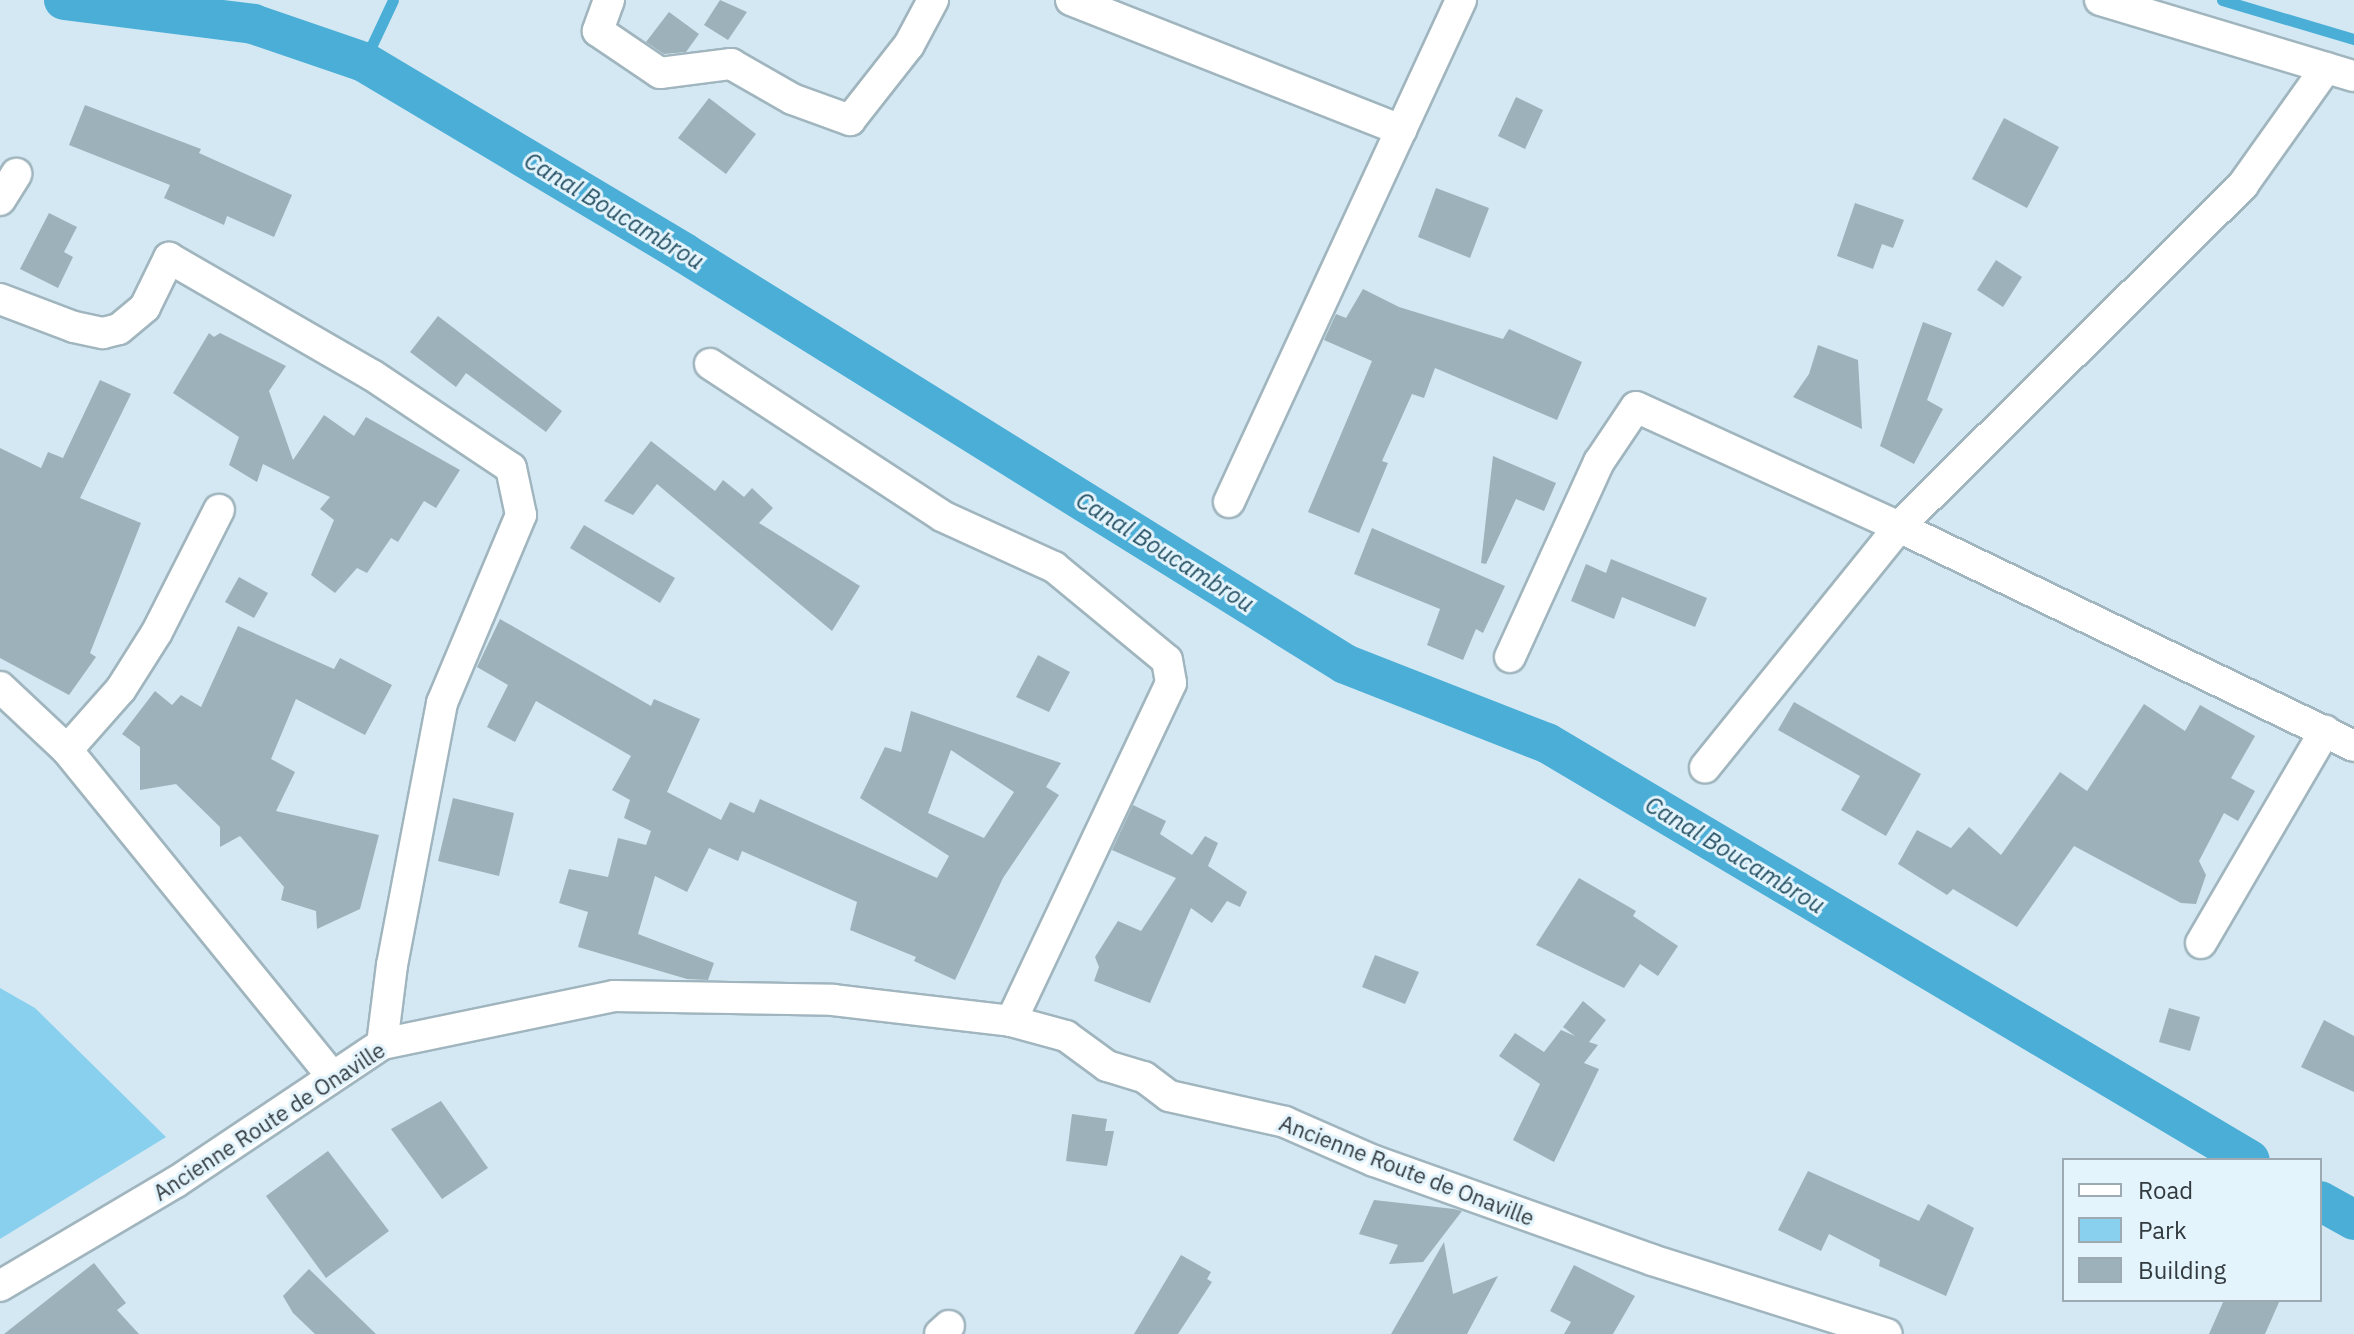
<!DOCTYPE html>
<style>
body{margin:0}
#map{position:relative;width:2354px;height:1334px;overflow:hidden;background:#d3e8f2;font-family:"IBM Plex Sans",sans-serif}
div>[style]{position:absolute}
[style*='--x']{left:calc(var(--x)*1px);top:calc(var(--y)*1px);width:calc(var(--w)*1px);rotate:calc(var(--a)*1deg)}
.green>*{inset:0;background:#89d0ef}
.stream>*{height:11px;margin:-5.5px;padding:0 5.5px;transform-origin:5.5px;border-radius:5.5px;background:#4aaed7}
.canal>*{height:40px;margin:-20px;padding:0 20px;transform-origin:20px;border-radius:20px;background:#4aaed7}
.building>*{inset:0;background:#9db1ba}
.roads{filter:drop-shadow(2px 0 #a0b5be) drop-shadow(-2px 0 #a0b5be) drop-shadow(0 2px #a0b5be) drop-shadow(0 -2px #a0b5be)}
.street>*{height:30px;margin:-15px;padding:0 15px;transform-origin:15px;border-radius:15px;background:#fff}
span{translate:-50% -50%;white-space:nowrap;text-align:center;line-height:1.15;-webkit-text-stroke:6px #e3f4fd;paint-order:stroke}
.street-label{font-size:22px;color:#333b3f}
.water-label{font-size:24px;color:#285264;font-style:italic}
.legend{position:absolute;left:2062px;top:1158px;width:260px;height:144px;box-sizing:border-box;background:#e3f4fd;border:2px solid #9daab1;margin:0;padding:10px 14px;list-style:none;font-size:24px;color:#333b3f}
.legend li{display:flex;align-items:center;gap:16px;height:40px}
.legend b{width:40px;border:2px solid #9daab1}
</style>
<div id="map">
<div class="green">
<div style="clip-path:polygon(0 988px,35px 1008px,166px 1137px,0 1239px)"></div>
</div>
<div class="stream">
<div style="--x:2222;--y:0;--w:138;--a:16.5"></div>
<div style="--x:364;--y:62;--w:68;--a:-64.9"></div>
</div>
<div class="canal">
<div style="--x:64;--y:0;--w:191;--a:7.2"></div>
<div style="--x:253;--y:24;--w:117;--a:18.9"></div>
<div style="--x:364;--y:62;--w:373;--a:30.8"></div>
<div style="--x:684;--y:253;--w:778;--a:31.87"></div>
<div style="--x:1345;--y:664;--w:217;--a:21.4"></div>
<div style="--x:1547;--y:743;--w:817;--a:30.68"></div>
<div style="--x:2320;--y:1201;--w:39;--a:29"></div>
</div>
<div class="building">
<div style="clip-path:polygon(720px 0,747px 12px,728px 40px,704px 25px)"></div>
<div style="clip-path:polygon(669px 12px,699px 34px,686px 52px,664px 54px,646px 42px)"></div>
<div style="clip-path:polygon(1516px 97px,1543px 110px,1525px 149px,1498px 136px)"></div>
<div style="clip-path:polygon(709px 98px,756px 134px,726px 174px,678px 138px)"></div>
<div style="clip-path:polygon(85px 105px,201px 149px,199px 153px,292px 195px,274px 237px,227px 216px,224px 225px,164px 198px,170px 185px,69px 145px)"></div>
<div style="clip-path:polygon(2004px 118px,2059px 147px,2027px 208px,1972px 179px)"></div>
<div style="clip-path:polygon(1436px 188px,1489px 208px,1470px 258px,1418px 237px)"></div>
<div style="clip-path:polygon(1855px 203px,1904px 220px,1893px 248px,1882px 244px,1873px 269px,1837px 256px)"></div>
<div style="clip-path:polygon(49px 213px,77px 227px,64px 252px,73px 257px,58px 288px,20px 269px)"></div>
<div style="clip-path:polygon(1996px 260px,2022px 277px,2003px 307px,1977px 290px)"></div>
<div style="clip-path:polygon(1363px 289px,1399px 307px,1503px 339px,1509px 329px,1582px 362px,1557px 420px,1435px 368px,1424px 398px,1412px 394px,1382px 461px,1388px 463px,1359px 533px,1308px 512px,1372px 361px,1324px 340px,1336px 314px,1346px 318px)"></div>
<div style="clip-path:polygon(438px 316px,562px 411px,546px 432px,466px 373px,456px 387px,410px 352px)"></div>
<div style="clip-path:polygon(1923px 322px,1952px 333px,1927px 400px,1943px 409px,1914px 464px,1880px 446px)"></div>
<div style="clip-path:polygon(209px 333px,214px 337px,220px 333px,286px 366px,269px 391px,293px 460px,324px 415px,354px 436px,366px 417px,460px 470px,436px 508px,424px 501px,398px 542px,391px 538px,367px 573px,357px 568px,335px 593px,311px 575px,334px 520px,320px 509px,330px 497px,263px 464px,257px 482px,229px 465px,239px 437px,173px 393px)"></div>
<div style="clip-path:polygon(1818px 345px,1858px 360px,1862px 429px,1793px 397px,1809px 374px)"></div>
<div style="clip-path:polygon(100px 380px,131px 394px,80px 498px,141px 523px,90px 653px,96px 657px,69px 695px,0 658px,0 448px,41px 468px,48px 452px,63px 458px)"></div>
<div style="clip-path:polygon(651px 441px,715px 491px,723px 480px,744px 497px,752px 488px,773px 508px,759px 523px,860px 586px,832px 631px,657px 484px,633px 515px,604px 501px)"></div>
<div style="clip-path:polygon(1493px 456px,1556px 483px,1544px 511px,1516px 499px,1486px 564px,1481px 563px)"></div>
<div style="clip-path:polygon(584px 525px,675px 578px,660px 603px,570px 548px)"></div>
<div style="clip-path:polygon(1372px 528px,1505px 586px,1483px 633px,1476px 629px,1463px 660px,1427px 645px,1440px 609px,1354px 574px)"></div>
<div style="clip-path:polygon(1611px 559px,1707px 598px,1695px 627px,1622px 597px,1614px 619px,1571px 601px,1586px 564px,1606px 573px)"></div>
<div style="clip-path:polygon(239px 577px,268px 593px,254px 618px,225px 602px)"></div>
<div style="clip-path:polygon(evenodd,500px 619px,651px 706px,654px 699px,700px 719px,667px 792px,721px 820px,730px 802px,754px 813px,760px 799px,937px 878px,949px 856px,860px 798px,885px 747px,901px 752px,911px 711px,1061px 763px,1046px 787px,1059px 795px,1003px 878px,955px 980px,914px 961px,916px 957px,850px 930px,857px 902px,742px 851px,738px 861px,709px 848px,687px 892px,655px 876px,638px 934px,714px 963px,708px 980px,687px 979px,578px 947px,588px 912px,559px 903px,569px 869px,608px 877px,618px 838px,646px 845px,651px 831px,624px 818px,630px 800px,612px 790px,631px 756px,536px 701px,515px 742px,487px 727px,508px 685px,477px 667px,500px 619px,951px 750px,1014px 792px,984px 838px,928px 813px,951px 750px)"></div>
<div style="clip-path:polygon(238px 626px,334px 669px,340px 658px,392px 685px,365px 735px,296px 699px,271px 759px,295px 772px,276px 811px,379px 835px,360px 909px,317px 929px,316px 911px,281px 900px,284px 887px,240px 836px,220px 847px,220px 827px,176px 784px,140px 790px,140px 747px,122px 734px,155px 691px,172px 705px,181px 695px,201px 707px)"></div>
<div style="clip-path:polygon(1038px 655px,1070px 672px,1049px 712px,1016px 697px)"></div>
<div style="clip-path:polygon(1794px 702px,1921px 774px,1886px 836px,1841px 810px,1860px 776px,1778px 730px)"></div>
<div style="clip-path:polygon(2144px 704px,2185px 731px,2200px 705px,2255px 736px,2231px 778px,2255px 791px,2238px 821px,2224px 813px,2199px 861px,2206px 875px,2196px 904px,2181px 903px,2074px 846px,2017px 927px,1953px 889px,1947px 895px,1898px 864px,1917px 830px,1951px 848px,1969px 827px,2001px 855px,2060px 772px,2087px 791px)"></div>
<div style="clip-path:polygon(453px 798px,514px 813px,499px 876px,438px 861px)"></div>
<div style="clip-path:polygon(1133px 805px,1166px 821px,1160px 834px,1192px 855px,1205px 836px,1218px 843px,1208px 866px,1247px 892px,1240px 907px,1227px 901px,1212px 923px,1191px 908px,1150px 1003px,1094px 981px,1099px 967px,1095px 957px,1118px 921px,1141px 931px,1176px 878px,1112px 850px)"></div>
<div style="clip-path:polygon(1579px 878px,1636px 911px,1633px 916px,1678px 946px,1658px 976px,1640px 964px,1624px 988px,1536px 945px)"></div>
<div style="clip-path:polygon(1375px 955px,1419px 972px,1405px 1004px,1362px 987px)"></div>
<div style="clip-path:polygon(1583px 1001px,1606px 1020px,1589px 1042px,1598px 1045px,1584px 1063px,1599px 1069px,1554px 1162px,1513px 1140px,1540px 1084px,1499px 1056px,1515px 1033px,1544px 1052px,1561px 1030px,1575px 1036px,1563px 1027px)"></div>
<div style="clip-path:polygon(2169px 1008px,2200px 1017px,2190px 1051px,2159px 1042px)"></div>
<div style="clip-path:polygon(2324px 1020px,2354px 1036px,2354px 1092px,2301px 1067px)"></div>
<div style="clip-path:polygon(441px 1101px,488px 1168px,442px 1199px,391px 1129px)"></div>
<div style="clip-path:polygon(1072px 1114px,1107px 1119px,1105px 1131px,1114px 1131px,1107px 1166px,1066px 1161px)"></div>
<div style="clip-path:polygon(328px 1151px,389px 1231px,326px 1278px,266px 1196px)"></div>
<div style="clip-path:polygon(1808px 1171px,1919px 1221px,1928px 1204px,1974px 1228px,1946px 1296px,1879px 1266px,1880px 1260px,1829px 1234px,1821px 1251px,1778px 1230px)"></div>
<div style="clip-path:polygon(1374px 1200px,1454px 1209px,1462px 1211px,1423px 1262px,1389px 1264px,1398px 1245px,1359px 1234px)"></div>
<div style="clip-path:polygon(1444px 1242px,1453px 1294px,1498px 1276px,1467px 1334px,1391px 1334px)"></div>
<div style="clip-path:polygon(1181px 1255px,1211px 1272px,1207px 1279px,1212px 1282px,1178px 1334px,1134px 1334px)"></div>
<div style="clip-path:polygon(94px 1263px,126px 1303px,117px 1310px,139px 1334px,4px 1334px)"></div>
<div style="clip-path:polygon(1574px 1265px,1635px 1296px,1613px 1334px,1564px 1334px,1571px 1322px,1550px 1311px)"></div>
<div style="clip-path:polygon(309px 1269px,376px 1334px,315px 1334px,293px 1313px,283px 1296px)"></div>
<div style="clip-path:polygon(2224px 1300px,2280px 1300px,2265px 1334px,2209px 1334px)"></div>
</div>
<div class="roads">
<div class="street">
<div style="--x:609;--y:0;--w:33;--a:110"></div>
<div style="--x:598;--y:31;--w:75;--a:34.1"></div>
<div style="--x:660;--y:73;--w:72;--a:-7.2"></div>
<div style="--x:731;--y:64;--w:70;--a:29.8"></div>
<div style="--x:792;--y:99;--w:62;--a:19.9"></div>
<div style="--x:850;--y:120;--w:95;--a:-51.8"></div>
<div style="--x:909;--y:45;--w:51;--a:-61.9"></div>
<div style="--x:1071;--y:0;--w:355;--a:21.5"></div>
<div style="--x:1401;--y:130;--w:143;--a:-65.2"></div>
<div style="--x:2100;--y:0;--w:265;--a:16.7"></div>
<div style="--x:2326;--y:68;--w:143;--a:125.4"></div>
<div style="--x:2243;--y:185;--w:485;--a:135.2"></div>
<div style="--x:1899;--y:527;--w:505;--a:25.7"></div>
<div style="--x:0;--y:200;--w:31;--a:-58"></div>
<div style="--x:0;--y:299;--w:79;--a:20.7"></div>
<div style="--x:74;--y:327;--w:30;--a:12"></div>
<div style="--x:103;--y:333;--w:16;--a:-14"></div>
<div style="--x:119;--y:329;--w:34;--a:-40"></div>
<div style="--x:145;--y:307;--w:55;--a:-63.9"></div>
<div style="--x:169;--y:258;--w:234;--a:30"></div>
<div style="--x:372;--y:375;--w:167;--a:33.8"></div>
<div style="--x:511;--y:468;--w:48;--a:78"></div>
<div style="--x:521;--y:515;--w:204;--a:112.8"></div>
<div style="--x:442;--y:703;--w:267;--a:100.8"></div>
<div style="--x:392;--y:965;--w:80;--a:97.2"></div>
<div style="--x:710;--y:364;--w:277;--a:33.2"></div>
<div style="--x:942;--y:516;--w:123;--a:24.5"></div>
<div style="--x:1054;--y:567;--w:146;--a:39.5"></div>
<div style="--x:1167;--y:660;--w:23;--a:80"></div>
<div style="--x:1171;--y:683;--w:374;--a:115.3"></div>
<div style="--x:1229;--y:502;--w:410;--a:-65.2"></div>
<div style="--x:1510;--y:657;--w:214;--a:-65.5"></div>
<div style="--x:1599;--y:462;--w:66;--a:-56.1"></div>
<div style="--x:1636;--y:407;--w:289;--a:24.5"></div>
<div style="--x:1899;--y:527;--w:309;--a:128.9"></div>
<div style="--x:0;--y:687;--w:92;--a:43.2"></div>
<div style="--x:67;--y:750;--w:420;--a:50.9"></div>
<div style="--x:67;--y:750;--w:81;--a:-48.5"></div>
<div style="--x:121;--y:689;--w:67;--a:-57.7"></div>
<div style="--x:157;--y:632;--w:137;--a:-63.1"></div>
<div style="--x:2201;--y:943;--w:246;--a:-59.7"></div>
<div style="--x:0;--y:1286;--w:204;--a:-30.6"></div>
<div style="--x:176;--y:1182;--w:248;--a:-33.8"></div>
<div style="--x:382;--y:1044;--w:237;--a:-11.7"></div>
<div style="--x:614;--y:996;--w:219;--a:1"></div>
<div style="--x:833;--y:1000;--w:179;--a:6.7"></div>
<div style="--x:1011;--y:1021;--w:57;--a:15.3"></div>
<div style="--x:1066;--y:1036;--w:51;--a:36.2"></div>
<div style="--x:1107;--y:1066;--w:39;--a:17"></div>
<div style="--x:1144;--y:1077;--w:31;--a:37"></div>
<div style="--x:1169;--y:1096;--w:119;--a:12.6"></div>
<div style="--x:1285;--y:1122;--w:97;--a:23.7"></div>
<div style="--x:1374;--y:1161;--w:295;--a:19.6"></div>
<div style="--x:1652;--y:1260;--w:246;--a:17.5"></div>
<div style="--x:940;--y:1334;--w:12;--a:-42"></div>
</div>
</div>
<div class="street-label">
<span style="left:269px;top:1121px;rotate:-33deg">Ancienne Route de Onaville</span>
<span style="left:1407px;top:1170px;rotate:21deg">Ancienne Route de Onaville</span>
</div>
<div class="water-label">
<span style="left:614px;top:211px;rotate:31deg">Canal Boucambrou</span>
<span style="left:1165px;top:552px;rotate:32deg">Canal Boucambrou</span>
<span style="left:1735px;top:855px;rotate:31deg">Canal Boucambrou</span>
</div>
<ul class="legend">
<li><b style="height:10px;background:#fff"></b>Road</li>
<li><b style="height:22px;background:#89d0ef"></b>Park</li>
<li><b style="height:22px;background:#9db1ba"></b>Building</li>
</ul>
</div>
